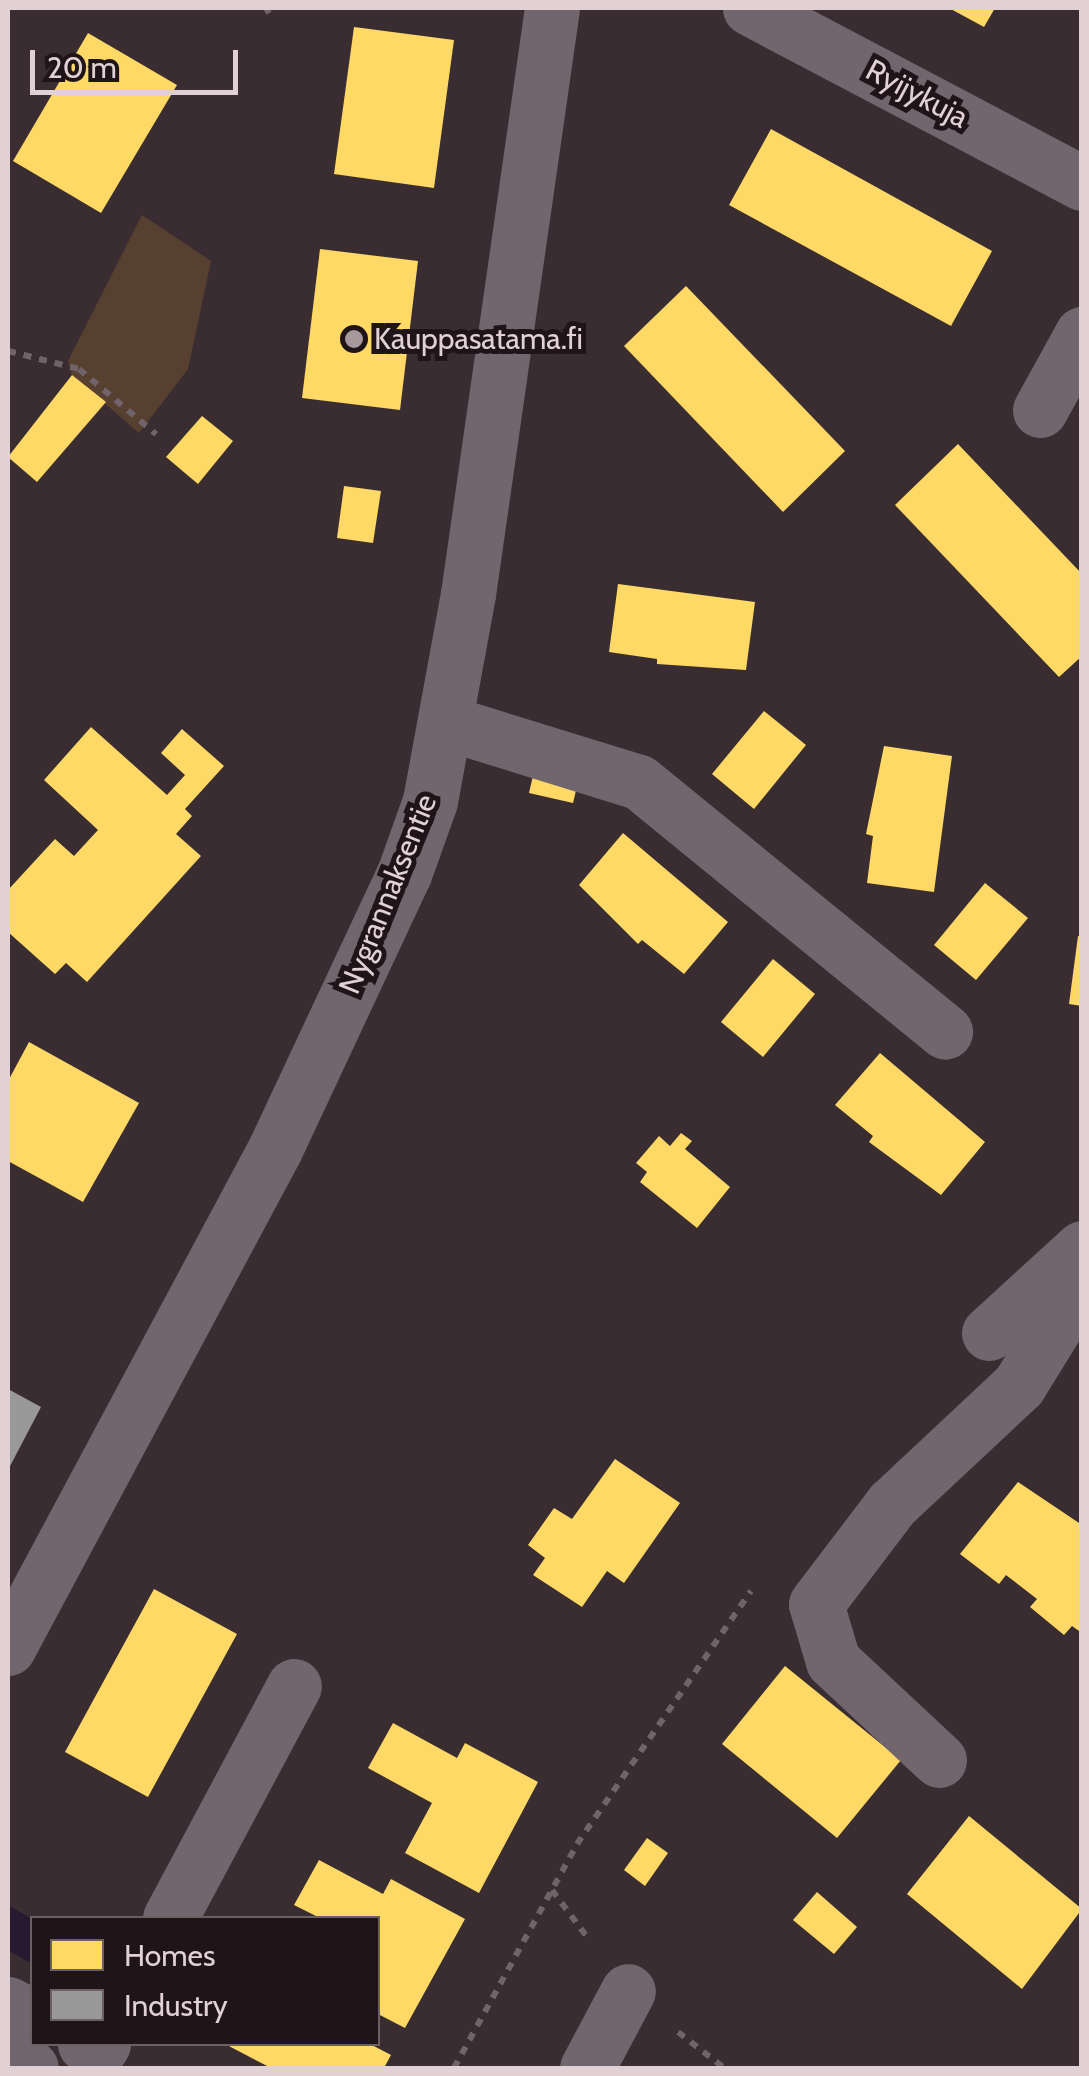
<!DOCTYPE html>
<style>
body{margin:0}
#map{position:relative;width:1089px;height:2076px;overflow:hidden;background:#3a2d31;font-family:Cabin,sans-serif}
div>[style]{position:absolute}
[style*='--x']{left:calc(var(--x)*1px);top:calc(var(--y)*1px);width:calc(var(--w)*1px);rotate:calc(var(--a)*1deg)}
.green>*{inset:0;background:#574030}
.water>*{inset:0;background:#261930}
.homes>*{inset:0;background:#ffd966}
.industry>*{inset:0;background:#999}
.path>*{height:6px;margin-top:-3px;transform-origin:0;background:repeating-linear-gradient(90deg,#70646a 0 8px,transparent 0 16px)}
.minor>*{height:55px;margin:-27.5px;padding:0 27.5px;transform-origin:27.5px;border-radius:27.5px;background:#71666d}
.dots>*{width:28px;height:28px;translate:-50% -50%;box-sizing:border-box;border:5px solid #1f1417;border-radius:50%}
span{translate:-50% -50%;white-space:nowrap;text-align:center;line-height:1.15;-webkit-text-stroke:10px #1f1417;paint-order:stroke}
.street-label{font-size:30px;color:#e1d1d4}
.poi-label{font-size:30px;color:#e1d1d4}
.left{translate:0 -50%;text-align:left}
.frame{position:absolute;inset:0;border:10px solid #e1d1d4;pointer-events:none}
.legend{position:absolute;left:30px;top:1916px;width:350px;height:130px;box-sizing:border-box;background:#1f1417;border:2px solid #6d6063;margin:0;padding:12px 18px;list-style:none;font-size:30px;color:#e1d1d4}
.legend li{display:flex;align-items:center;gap:20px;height:50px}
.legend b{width:50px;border:2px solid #6d6063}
.scale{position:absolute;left:30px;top:50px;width:208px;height:45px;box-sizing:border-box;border:5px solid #e1d1d4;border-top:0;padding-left:12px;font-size:30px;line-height:35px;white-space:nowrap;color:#e1d1d4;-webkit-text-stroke:8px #1f1417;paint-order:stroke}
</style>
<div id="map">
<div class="green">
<div style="clip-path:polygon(142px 215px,211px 261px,188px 369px,139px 433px,72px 375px,68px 361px)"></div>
</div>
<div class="water">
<div style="clip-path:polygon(8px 1905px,32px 1919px,32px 1964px,8px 1950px)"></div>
</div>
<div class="homes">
<div style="clip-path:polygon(949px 8px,995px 8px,984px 27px)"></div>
<div style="clip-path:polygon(354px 27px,454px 40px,434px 188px,334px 174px)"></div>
<div style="clip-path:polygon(88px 33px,177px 85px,101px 213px,13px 161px)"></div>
<div style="clip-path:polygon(771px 129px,992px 251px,951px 326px,729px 205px)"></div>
<div style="clip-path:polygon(320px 249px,418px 261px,400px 410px,302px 398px)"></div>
<div style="clip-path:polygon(686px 286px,845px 451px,783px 512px,624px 346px)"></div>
<div style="clip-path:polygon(72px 375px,106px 402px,37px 482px,8px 457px)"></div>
<div style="clip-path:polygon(202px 416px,233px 441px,198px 484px,166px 457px)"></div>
<div style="clip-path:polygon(958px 444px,1082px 574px,1082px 656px,1059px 677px,895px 505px)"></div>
<div style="clip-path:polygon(344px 486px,381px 491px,373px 543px,337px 538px)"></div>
<div style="clip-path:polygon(618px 584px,755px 602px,746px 670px,657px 664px,657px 659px,609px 652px)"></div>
<div style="clip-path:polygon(764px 711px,806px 745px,754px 809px,712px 774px)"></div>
<div style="clip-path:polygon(91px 727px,167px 795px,185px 775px,161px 753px,182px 729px,224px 766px,185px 809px,192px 816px,176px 834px,201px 856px,87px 982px,66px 963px,55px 974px,8px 932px,8px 890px,55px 839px,74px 856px,98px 830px,44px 780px)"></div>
<div style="clip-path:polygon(884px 746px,952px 756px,934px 892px,867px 883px,873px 836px,866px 834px)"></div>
<div style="clip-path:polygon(535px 767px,579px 778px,573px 803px,529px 793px)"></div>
<div style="clip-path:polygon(623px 833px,728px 922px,684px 974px,642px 940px,638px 944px,579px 885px)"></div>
<div style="clip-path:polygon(985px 883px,1028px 918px,976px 980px,934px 945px)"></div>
<div style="clip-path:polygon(1078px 936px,1082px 937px,1082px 1006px,1069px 1004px)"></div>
<div style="clip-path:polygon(773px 959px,815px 994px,763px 1057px,721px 1022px)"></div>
<div style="clip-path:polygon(29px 1042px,139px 1103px,83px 1202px,8px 1161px,8px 1081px)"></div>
<div style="clip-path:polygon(880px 1053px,985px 1142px,941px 1195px,869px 1142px,873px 1136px,835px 1105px)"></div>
<div style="clip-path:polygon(681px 1133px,692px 1141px,685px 1149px,730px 1187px,697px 1228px,640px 1182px,647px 1172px,636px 1163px,659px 1136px,670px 1146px)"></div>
<div style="clip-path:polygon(615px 1459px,680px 1503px,624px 1583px,607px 1571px,582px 1607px,533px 1575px,545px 1558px,528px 1545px,554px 1508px,572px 1519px)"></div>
<div style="clip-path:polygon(1018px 1482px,1082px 1525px,1082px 1633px,1072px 1626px,1064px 1635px,1030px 1607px,1037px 1599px,1006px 1575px,999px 1584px,960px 1554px)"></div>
<div style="clip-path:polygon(154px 1589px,237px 1634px,148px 1797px,65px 1752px)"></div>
<div style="clip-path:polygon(785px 1666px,901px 1760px,837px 1838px,722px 1744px)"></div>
<div style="clip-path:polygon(393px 1723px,457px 1758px,465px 1743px,538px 1782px,479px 1893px,405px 1853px,432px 1803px,368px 1768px)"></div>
<div style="clip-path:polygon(969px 1816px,1082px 1909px,1022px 1989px,907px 1894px)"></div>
<div style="clip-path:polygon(647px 1838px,668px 1853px,645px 1886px,624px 1870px)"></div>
<div style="clip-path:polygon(319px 1860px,383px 1894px,391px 1879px,465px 1919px,405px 2028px,378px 2014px,378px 1918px,320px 1918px,294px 1905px)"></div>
<div style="clip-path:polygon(817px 1892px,857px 1927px,834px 1954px,793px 1920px)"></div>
<div style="clip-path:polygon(225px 2044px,370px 2044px,391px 2055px,384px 2068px,271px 2068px)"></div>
</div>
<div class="industry">
<div style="clip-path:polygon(8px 1389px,41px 1407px,8px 1470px)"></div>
</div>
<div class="path">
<div style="--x:266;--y:8;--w:6;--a:59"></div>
<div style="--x:8;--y:351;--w:73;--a:14.2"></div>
<div style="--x:79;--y:369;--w:101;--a:40.2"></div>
<div style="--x:552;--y:1890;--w:64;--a:53.3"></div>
<div style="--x:678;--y:2032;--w:58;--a:38"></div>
<div style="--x:454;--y:2068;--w:256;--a:-61.2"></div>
<div style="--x:577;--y:1844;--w:307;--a:-55.5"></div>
</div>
<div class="minor">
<div style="--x:750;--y:8;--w:375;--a:27.8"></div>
<div style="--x:1040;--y:410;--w:87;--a:-61.1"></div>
<div style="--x:448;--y:723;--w:200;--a:17.2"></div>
<div style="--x:639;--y:782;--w:395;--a:39.2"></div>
<div style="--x:989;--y:1333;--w:126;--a:-42.4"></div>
<div style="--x:8;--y:1648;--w:566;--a:-61.85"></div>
<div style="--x:275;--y:1149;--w:304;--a:-64.9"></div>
<div style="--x:404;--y:874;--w:77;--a:-70.4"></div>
<div style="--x:430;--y:801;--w:210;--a:-79.6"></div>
<div style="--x:468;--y:594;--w:592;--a:-81.84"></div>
<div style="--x:939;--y:1760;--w:145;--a:-137"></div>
<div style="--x:833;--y:1661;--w:59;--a:-106.6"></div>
<div style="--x:816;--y:1604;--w:126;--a:-52.8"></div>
<div style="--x:892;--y:1504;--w:174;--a:-43.1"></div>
<div style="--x:1019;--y:1385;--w:120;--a:-58.3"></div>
<div style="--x:170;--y:1918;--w:263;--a:-61.9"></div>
<div style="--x:8;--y:2004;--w:27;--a:27"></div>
<div style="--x:85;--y:2044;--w:15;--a:23"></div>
<div style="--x:99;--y:2050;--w:7;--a:-56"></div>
<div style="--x:8;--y:2055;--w:26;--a:29"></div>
<div style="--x:587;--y:2068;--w:87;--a:-62"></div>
</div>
<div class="dots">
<div style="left:354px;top:339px;background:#a7989b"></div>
</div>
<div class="street-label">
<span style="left:917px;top:94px;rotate:28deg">Ryijykuja</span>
<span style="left:388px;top:894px;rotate:-68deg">Nygrannaksentie</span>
</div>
<div class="poi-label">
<span class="left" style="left:374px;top:339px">Kauppasatama.fi</span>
</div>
<div class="frame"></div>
<ul class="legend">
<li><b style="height:28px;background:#ffd966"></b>Homes</li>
<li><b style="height:28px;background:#999"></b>Industry</li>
</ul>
<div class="scale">20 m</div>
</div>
